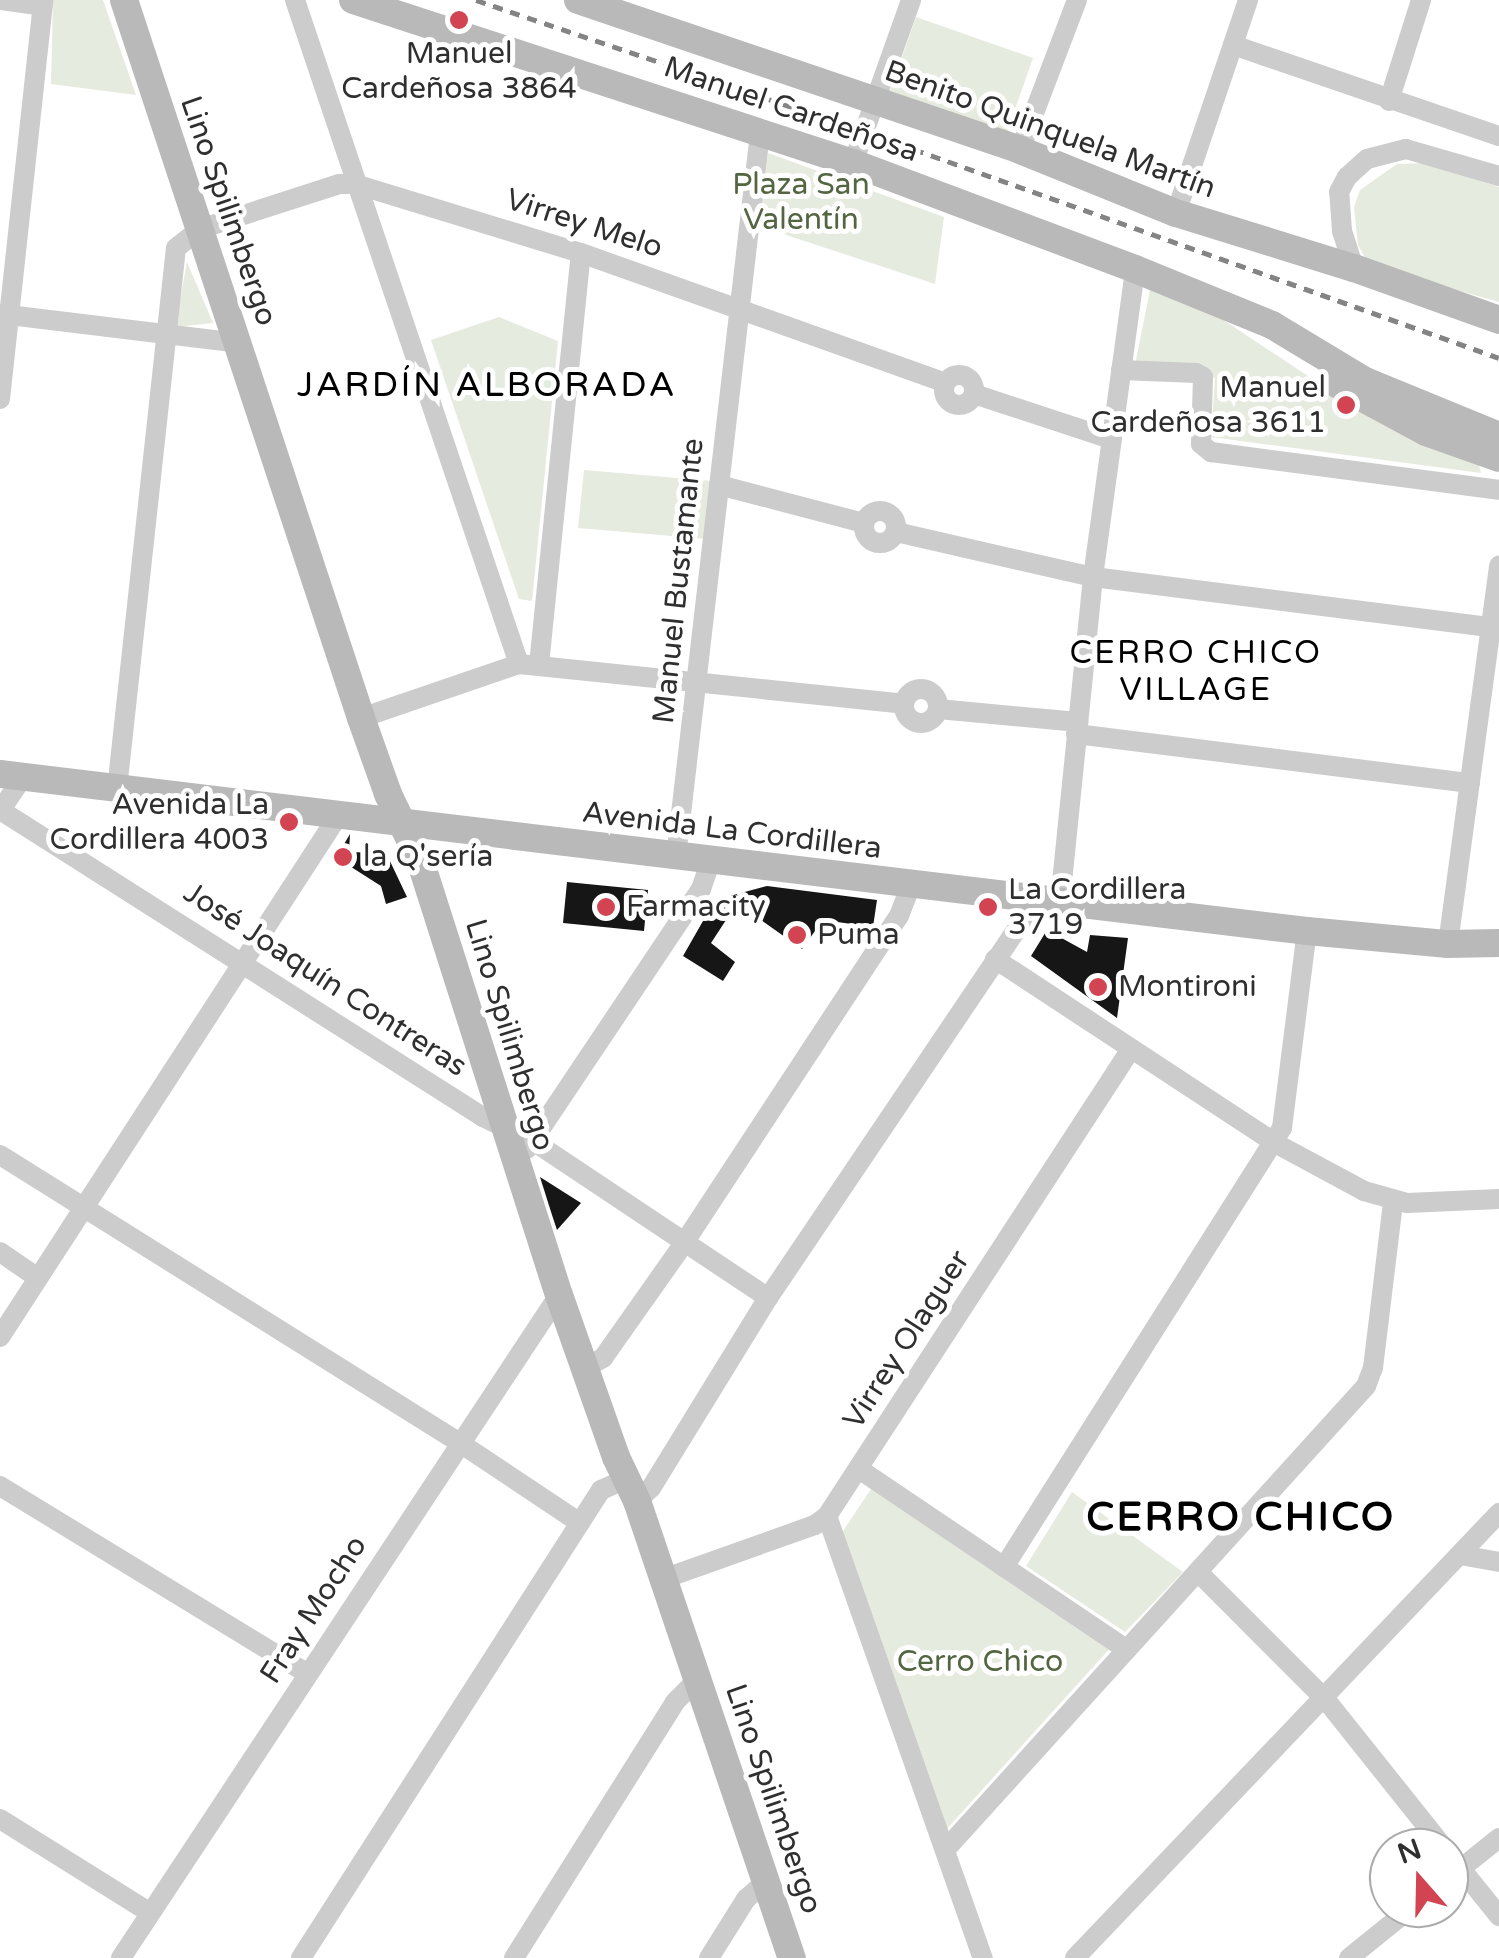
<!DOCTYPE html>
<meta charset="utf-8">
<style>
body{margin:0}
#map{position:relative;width:1499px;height:1958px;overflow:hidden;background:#fff;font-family:"Varela Round",sans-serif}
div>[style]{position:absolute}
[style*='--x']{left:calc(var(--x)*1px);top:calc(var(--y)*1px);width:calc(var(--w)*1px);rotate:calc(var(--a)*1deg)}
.green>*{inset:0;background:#e5ebdf}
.building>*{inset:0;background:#161616}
.minor>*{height:20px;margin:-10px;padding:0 10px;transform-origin:10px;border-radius:10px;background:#ccc}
.minor>.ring{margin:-10px;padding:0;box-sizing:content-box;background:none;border:20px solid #ccc;border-radius:50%}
.secondary>*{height:28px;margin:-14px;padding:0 14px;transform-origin:14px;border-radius:14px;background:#b9b9b9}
.rail>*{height:5px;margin-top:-2.5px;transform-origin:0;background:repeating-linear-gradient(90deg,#848484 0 10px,transparent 0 18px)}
.dots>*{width:28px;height:28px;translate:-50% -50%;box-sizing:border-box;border:5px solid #fff;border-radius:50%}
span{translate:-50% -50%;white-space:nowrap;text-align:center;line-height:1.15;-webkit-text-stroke:10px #fff;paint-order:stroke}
.poi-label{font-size:30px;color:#2f2f2f}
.right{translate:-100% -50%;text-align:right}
.left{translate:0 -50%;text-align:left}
.street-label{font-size:30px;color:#2f2f2f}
.park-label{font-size:30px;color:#536641}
.neighbourhood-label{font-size:32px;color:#000;letter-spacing:2.5px}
.quarter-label{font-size:35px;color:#000;letter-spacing:2.5px}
.district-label{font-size:40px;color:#000;font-weight:700;letter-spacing:2.5px}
.north{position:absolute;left:1369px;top:1828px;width:100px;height:100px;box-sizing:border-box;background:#fff;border:2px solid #acacac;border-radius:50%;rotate:340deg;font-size:28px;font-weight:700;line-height:40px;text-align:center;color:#2f2f2f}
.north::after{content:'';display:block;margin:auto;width:35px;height:45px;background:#d34452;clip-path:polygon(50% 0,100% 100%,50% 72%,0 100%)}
</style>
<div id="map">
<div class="green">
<div style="clip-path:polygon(53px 0,103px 0,136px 95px,51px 84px)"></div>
<div style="clip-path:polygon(916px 17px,1033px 58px,1007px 132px,890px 91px)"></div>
<div style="clip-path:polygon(768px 153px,944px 217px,935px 284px,759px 226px)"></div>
<div style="clip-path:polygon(1425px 163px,1499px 187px,1499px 302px,1369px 265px,1358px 245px,1354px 207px,1360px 190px,1397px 164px)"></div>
<div style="clip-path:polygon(187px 262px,213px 323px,175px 327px)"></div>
<div style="clip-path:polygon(1151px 285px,1213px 313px,1362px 412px,1479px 465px,1481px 473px,1211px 437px,1215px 379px,1207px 369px,1135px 365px)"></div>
<div style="clip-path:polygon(499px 317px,558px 341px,532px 601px,519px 599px,431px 340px)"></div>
<div style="clip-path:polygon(584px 470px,712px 481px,707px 539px,578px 528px)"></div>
<div style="clip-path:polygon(873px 1486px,1113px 1645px,944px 1832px,841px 1534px)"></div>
<div style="clip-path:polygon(1072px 1492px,1183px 1572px,1125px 1632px,1026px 1566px)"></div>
</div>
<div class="building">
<div style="clip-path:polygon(350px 834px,349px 852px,382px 853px,389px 859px,407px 897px,386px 904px,381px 886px,348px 865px,348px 870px,333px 865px,337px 858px,330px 854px,340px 851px)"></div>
<div style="clip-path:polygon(567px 882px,648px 890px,644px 931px,563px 923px)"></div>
<div style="clip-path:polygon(767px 886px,877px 900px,873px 927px,823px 920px,802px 949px,754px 915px,726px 920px,711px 943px,735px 962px,723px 981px,683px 956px,715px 900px)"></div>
<div style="clip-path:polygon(1047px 930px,1087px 952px,1090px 935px,1128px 938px,1117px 1018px,1031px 956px)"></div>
<div style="clip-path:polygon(540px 1177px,581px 1203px,557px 1230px,552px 1215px)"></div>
</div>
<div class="minor">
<div style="--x:0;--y:0;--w:43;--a:7.9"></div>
<div style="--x:295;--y:0;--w:701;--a:71.36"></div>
<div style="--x:1233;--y:45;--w:281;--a:18.9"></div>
<div style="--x:1389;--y:101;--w:106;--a:-72.4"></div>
<div style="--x:1020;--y:150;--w:160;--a:-69.2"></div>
<div style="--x:853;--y:163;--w:173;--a:-70.4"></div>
<div style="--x:1176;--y:213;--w:225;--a:-71.3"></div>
<div style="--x:1354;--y:268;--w:39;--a:-108"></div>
<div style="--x:1342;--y:231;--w:39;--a:-94"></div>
<div style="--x:1339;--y:192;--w:17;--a:-62"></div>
<div style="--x:1347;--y:177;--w:27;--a:-42"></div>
<div style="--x:1367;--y:159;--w:40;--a:-14.4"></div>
<div style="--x:1406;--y:149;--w:97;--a:16.2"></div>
<div style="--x:0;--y:314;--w:242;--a:6.9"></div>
<div style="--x:1121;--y:370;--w:75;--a:2.3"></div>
<div style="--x:1196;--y:373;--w:8;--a:30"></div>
<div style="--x:1203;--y:377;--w:67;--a:91.7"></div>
<div style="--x:1201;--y:444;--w:13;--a:39"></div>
<div style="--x:1211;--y:452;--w:290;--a:7.5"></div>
<div class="ring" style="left:944px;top:375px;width:10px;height:10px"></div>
<div style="--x:974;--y:394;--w:144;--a:18.2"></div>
<div style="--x:0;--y:399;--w:401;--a:-83.8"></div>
<div style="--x:719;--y:485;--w:150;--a:14.7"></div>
<div class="ring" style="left:864px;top:511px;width:12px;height:12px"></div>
<div style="--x:896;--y:532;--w:202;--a:12.9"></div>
<div style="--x:1093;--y:577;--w:399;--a:7.2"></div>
<div style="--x:539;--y:665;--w:414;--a:-84.2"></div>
<div class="ring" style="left:904px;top:689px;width:14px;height:14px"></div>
<div style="--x:938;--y:709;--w:141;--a:5.3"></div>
<div style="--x:361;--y:718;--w:167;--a:-18.9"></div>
<div style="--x:519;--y:664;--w:387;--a:5.9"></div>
<div style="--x:1076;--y:734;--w:397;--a:7.1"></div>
<div style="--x:117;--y:789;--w:544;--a:-83.78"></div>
<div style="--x:176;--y:248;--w:31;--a:-38"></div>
<div style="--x:200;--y:229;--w:146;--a:-17.9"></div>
<div style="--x:339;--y:184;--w:16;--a:0"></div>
<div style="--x:355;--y:184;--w:236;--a:17"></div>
<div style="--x:581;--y:253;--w:387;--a:19.6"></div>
<div style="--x:0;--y:810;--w:572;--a:32.44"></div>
<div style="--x:483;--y:1117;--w:59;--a:26.1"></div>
<div style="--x:536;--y:1143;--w:279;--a:33.7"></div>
<div style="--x:0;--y:811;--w:41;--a:-55.9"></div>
<div style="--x:676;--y:857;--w:729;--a:-83.38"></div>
<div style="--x:1060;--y:902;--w:327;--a:-84.2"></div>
<div style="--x:1093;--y:577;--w:311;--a:-82.2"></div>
<div style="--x:1448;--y:944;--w:382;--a:-82.3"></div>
<div style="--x:995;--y:959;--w:335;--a:33.3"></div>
<div style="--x:1275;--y:1143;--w:101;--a:28.3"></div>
<div style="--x:1364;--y:1191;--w:45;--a:15.6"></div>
<div style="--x:1407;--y:1203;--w:92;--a:-2.5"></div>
<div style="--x:527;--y:1149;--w:313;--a:-56.2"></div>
<div style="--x:701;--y:889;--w:31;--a:-71"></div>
<div style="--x:0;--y:1155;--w:543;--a:32.05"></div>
<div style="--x:460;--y:1443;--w:144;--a:33.7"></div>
<div style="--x:0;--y:1252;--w:46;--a:34.4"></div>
<div style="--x:0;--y:1337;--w:621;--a:-57.03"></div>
<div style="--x:585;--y:1368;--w:21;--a:-29"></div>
<div style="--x:603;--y:1358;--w:141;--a:-54.8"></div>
<div style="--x:684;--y:1243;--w:391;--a:-56.7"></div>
<div style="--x:899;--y:916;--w:33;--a:-69"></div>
<div style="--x:859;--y:1469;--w:323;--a:34"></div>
<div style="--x:0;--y:1486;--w:361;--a:31.4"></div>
<div style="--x:637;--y:1501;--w:19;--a:-43"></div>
<div style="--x:651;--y:1488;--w:223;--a:-58.4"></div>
<div style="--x:768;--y:1298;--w:480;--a:-56"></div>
<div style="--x:827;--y:1516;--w:469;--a:70.6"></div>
<div style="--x:1460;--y:1555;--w:40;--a:10"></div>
<div style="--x:1004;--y:1567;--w:520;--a:-57.66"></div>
<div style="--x:1282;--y:1128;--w:199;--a:-82.8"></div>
<div style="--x:1200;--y:1574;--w:178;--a:45"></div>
<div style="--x:1326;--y:1700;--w:189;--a:51.4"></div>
<div style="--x:663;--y:1579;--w:161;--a:-19.6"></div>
<div style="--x:815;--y:1525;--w:15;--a:-37"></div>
<div style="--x:827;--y:1516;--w:557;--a:-56.94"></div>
<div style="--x:0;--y:1819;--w:176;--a:32"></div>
<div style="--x:945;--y:1850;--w:627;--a:-47.78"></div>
<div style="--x:1366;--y:1386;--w:19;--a:-69"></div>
<div style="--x:1373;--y:1368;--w:167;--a:-83.1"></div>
<div style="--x:1449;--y:1854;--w:80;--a:51.1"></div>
<div style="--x:1449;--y:1878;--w:64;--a:-38.7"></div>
<div style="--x:121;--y:1958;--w:795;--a:-56.55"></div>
<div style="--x:301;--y:1958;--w:556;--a:-57.34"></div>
<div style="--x:601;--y:1490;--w:27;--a:-24"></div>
<div style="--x:514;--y:1958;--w:302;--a:-57.8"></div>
<div style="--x:675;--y:1702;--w:33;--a:-45"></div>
<div style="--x:709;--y:1958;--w:70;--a:-57.9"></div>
<div style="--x:746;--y:1899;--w:28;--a:-41"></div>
<div style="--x:1075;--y:1958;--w:615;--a:-46.38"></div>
<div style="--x:1349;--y:1958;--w:80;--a:-38.9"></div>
</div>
<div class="secondary">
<div style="--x:124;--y:0;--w:756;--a:71.73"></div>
<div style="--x:361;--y:718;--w:81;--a:70.4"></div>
<div style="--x:388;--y:794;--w:76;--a:64.4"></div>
<div style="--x:421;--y:863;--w:454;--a:72.3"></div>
<div style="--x:559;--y:1295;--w:172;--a:70.6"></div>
<div style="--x:616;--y:1457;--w:49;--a:64.5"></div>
<div style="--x:637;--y:1501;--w:483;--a:71.3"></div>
<div style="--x:353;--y:0;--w:526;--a:18.06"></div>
<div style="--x:853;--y:163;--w:301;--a:20.6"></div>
<div style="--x:1135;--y:269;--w:148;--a:22.2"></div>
<div style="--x:1272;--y:325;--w:109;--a:31.1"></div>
<div style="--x:1365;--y:381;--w:145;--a:22.3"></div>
<div style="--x:578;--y:0;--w:467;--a:18.7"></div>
<div style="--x:1020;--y:150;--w:168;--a:22"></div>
<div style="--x:1176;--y:213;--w:186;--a:17.2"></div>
<div style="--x:1354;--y:268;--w:154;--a:19.7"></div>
<div style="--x:1333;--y:382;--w:106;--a:28.3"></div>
<div style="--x:1426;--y:432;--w:77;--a:19.6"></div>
<div style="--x:0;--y:774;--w:1316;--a:6.85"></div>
<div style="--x:1307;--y:931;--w:142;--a:5.3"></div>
<div style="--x:1448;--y:944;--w:51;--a:-1.1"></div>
</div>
<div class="rail">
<div style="--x:476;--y:0;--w:409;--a:18.7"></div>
<div style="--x:863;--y:131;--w:675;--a:19.64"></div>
</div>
<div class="dots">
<div style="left:459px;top:20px;background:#d34452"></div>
<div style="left:1346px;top:405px;background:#d34452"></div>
<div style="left:289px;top:822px;background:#d34452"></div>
<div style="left:343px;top:857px;background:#d34452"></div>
<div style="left:606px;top:907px;background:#d34452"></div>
<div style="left:988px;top:907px;background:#d34452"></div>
<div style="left:797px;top:935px;background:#d34452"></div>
<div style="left:1098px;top:987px;background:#d34452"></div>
</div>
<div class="poi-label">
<span style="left:459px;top:71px">Manuel<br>Cardeñosa 3864</span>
<span class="right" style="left:1326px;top:405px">Manuel<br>Cardeñosa 3611</span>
<span class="right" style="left:269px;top:822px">Avenida La<br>Cordillera 4003</span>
<span class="left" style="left:363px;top:857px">la Q'sería</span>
<span class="left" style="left:1008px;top:907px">La Cordillera<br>3719</span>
<span class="left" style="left:626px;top:907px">Farmacity</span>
<span class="left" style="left:817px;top:935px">Puma</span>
<span class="left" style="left:1118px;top:987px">Montironi</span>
</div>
<div class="street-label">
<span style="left:791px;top:110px;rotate:19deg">Manuel Cardeñosa</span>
<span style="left:1050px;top:130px;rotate:20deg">Benito Quinquela Martín</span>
<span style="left:228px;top:211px;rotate:71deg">Lino Spilimbergo</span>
<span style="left:584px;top:224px;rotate:18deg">Virrey Melo</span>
<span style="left:679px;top:581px;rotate:-84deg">Manuel Bustamante</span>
<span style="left:732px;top:831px;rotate:7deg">Avenida La Cordillera</span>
<span style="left:325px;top:980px;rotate:33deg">José Joaquín Contreras</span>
<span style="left:509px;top:1035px;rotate:73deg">Lino Spilimbergo</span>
<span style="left:907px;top:1340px;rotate:-57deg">Virrey Olaguer</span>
<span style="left:314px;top:1610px;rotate:-57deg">Fray Mocho</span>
<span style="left:773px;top:1799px;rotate:71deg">Lino Spilimbergo</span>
</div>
<div class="park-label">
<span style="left:801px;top:202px">Plaza San<br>Valentín</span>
<span style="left:980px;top:1662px">Cerro Chico</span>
</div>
<div class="neighbourhood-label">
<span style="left:1196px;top:672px">CERRO CHICO<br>VILLAGE</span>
</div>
<div class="quarter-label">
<span style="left:487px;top:385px">JARDÍN ALBORADA</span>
</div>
<div class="district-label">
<span style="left:1241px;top:1517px">CERRO CHICO</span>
</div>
<div class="north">N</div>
</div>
